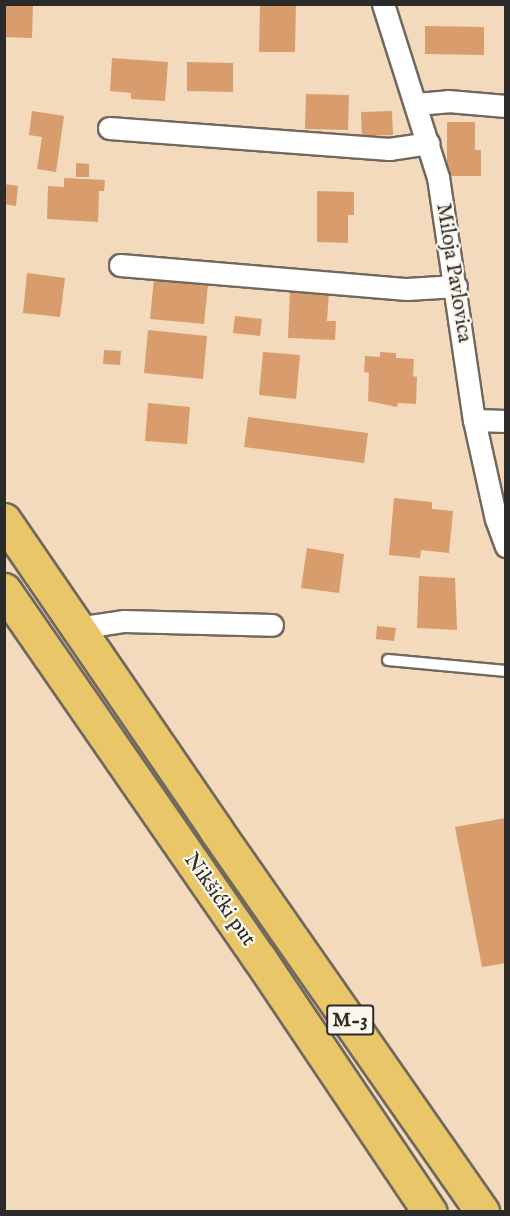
<!DOCTYPE html>
<meta charset="utf-8">
<style>
body{margin:0}
#map{position:relative;width:510px;height:1216px;overflow:hidden;background:#f4dabc;font-family:"IM FELL English",serif}
div>[style]{position:absolute}
[style*='--x']{left:calc(var(--x)*1px);top:calc(var(--y)*1px);width:calc(var(--w)*1px);rotate:calc(var(--a)*1deg)}
.building>*{inset:0;background:#d89c6d}
.roads{filter:drop-shadow(2px 0 #71685e) drop-shadow(-2px 0 #71685e) drop-shadow(0 2px #71685e) drop-shadow(0 -2px #71685e)}
.service>*{height:10px;margin:-5px;padding:0 5px;transform-origin:5px;border-radius:5px;background:#fff}
.minor>*{height:21px;margin:-10.5px;padding:0 10.5px;transform-origin:10.5px;border-radius:10.5px;background:#fff}
.primary>*{height:33px;margin:-16.5px;padding:0 16.5px;transform-origin:16.5px;border-radius:16.5px;background:#e9c769}
span{translate:-50% -50%;white-space:nowrap;text-align:center;line-height:1.15;-webkit-text-stroke:4.5px #fbf7ec;paint-order:stroke}
.shield-label span{padding:2px 4px;background:#fbf7ec;border:2px solid;border-radius:4px;-webkit-text-stroke-width:0}
.shield-label{font-size:20px;color:#2b2b2b;font-weight:700}
.street-label{font-size:21px;color:#2b2b2b}
.frame{position:absolute;inset:0;border:6px solid #2b2b2b;pointer-events:none}
</style>
<div id="map">
<div class="building">
<div style="clip-path:polygon(4px 4px,33px 4px,32px 38px,4px 37px)"></div>
<div style="clip-path:polygon(260px 4px,296px 4px,295px 52px,259px 52px)"></div>
<div style="clip-path:polygon(425px 26px,484px 27px,484px 55px,425px 54px)"></div>
<div style="clip-path:polygon(112px 58px,168px 62px,165px 101px,131px 99px,131px 93px,110px 91px)"></div>
<div style="clip-path:polygon(187px 62px,233px 63px,233px 92px,187px 91px)"></div>
<div style="clip-path:polygon(306px 94px,349px 95px,348px 130px,305px 129px)"></div>
<div style="clip-path:polygon(32px 111px,64px 116px,56px 172px,37px 169px,42px 137px,29px 135px)"></div>
<div style="clip-path:polygon(392px 111px,393px 135px,362px 136px,361px 112px)"></div>
<div style="clip-path:polygon(447px 122px,475px 122px,475px 150px,481px 150px,481px 176px,447px 176px)"></div>
<div style="clip-path:polygon(76px 163px,89px 164px,89px 177px,76px 177px)"></div>
<div style="clip-path:polygon(64px 178px,105px 180px,104px 191px,99px 191px,98px 222px,47px 219px,48px 186px,64px 187px)"></div>
<div style="clip-path:polygon(4px 184px,18px 186px,16px 206px,4px 204px)"></div>
<div style="clip-path:polygon(317px 191px,354px 192px,354px 215px,348px 215px,348px 243px,317px 242px)"></div>
<div style="clip-path:polygon(27px 273px,65px 278px,60px 317px,23px 313px)"></div>
<div style="clip-path:polygon(154px 278px,208px 284px,204px 324px,150px 319px)"></div>
<div style="clip-path:polygon(290px 291px,329px 293px,327px 321px,336px 321px,335px 340px,288px 338px)"></div>
<div style="clip-path:polygon(235px 316px,262px 319px,260px 336px,233px 333px)"></div>
<div style="clip-path:polygon(148px 330px,207px 336px,203px 379px,144px 373px)"></div>
<div style="clip-path:polygon(104px 350px,121px 351px,120px 365px,103px 364px)"></div>
<div style="clip-path:polygon(263px 352px,300px 355px,296px 399px,259px 395px)"></div>
<div style="clip-path:polygon(380px 352px,396px 353px,396px 358px,414px 359px,413px 376px,417px 377px,416px 404px,398px 403px,397px 407px,368px 401px,369px 373px,364px 372px,365px 356px,380px 357px)"></div>
<div style="clip-path:polygon(148px 403px,190px 407px,187px 444px,145px 441px)"></div>
<div style="clip-path:polygon(248px 417px,368px 433px,364px 463px,244px 447px)"></div>
<div style="clip-path:polygon(394px 498px,432px 502px,432px 509px,453px 511px,449px 553px,421px 550px,420px 558px,389px 555px)"></div>
<div style="clip-path:polygon(307px 548px,344px 554px,339px 593px,301px 588px)"></div>
<div style="clip-path:polygon(419px 576px,455px 578px,457px 630px,417px 628px)"></div>
<div style="clip-path:polygon(377px 626px,396px 628px,394px 641px,376px 639px)"></div>
<div style="clip-path:polygon(506px 818px,506px 963px,482px 967px,455px 827px)"></div>
</div>
<div class="roads">
<div class="service">
<div style="--x:388;--y:660;--w:119;--a:5.3"></div>
</div>
<div class="minor">
<div style="--x:383;--y:4;--w:182;--a:72.4"></div>
<div style="--x:438;--y:177;--w:246;--a:81.6"></div>
<div style="--x:474;--y:420;--w:101;--a:77.5"></div>
<div style="--x:496;--y:519;--w:29;--a:70"></div>
<div style="--x:416;--y:104;--w:32;--a:-5"></div>
<div style="--x:448;--y:101;--w:58;--a:4.9"></div>
<div style="--x:109;--y:128;--w:281;--a:4.3"></div>
<div style="--x:389;--y:149;--w:40;--a:-8.5"></div>
<div style="--x:120;--y:265;--w:288;--a:4.8"></div>
<div style="--x:407;--y:289;--w:49;--a:-3.5"></div>
<div style="--x:474;--y:420;--w:32;--a:2"></div>
<div style="--x:77;--y:628;--w:48;--a:-8.5"></div>
<div style="--x:124;--y:621;--w:148;--a:1.5"></div>
</div>
<div class="primary">
<div style="--x:4;--y:520;--w:376;--a:55.6"></div>
<div style="--x:216;--y:830;--w:465;--a:55.1"></div>
<div style="--x:4;--y:590;--w:448;--a:55.3"></div>
<div style="--x:259;--y:958;--w:306;--a:56.1"></div>
</div>
</div>
<div class="shield-label">
<span style="left:350px;top:1020px">M-3</span>
</div>
<div class="street-label">
<span style="left:453px;top:273px;rotate:81deg">Miloja Pavlovica</span>
<span style="left:219px;top:900px;rotate:55deg">Nikšićki put</span>
</div>
<div class="frame"></div>
</div>
